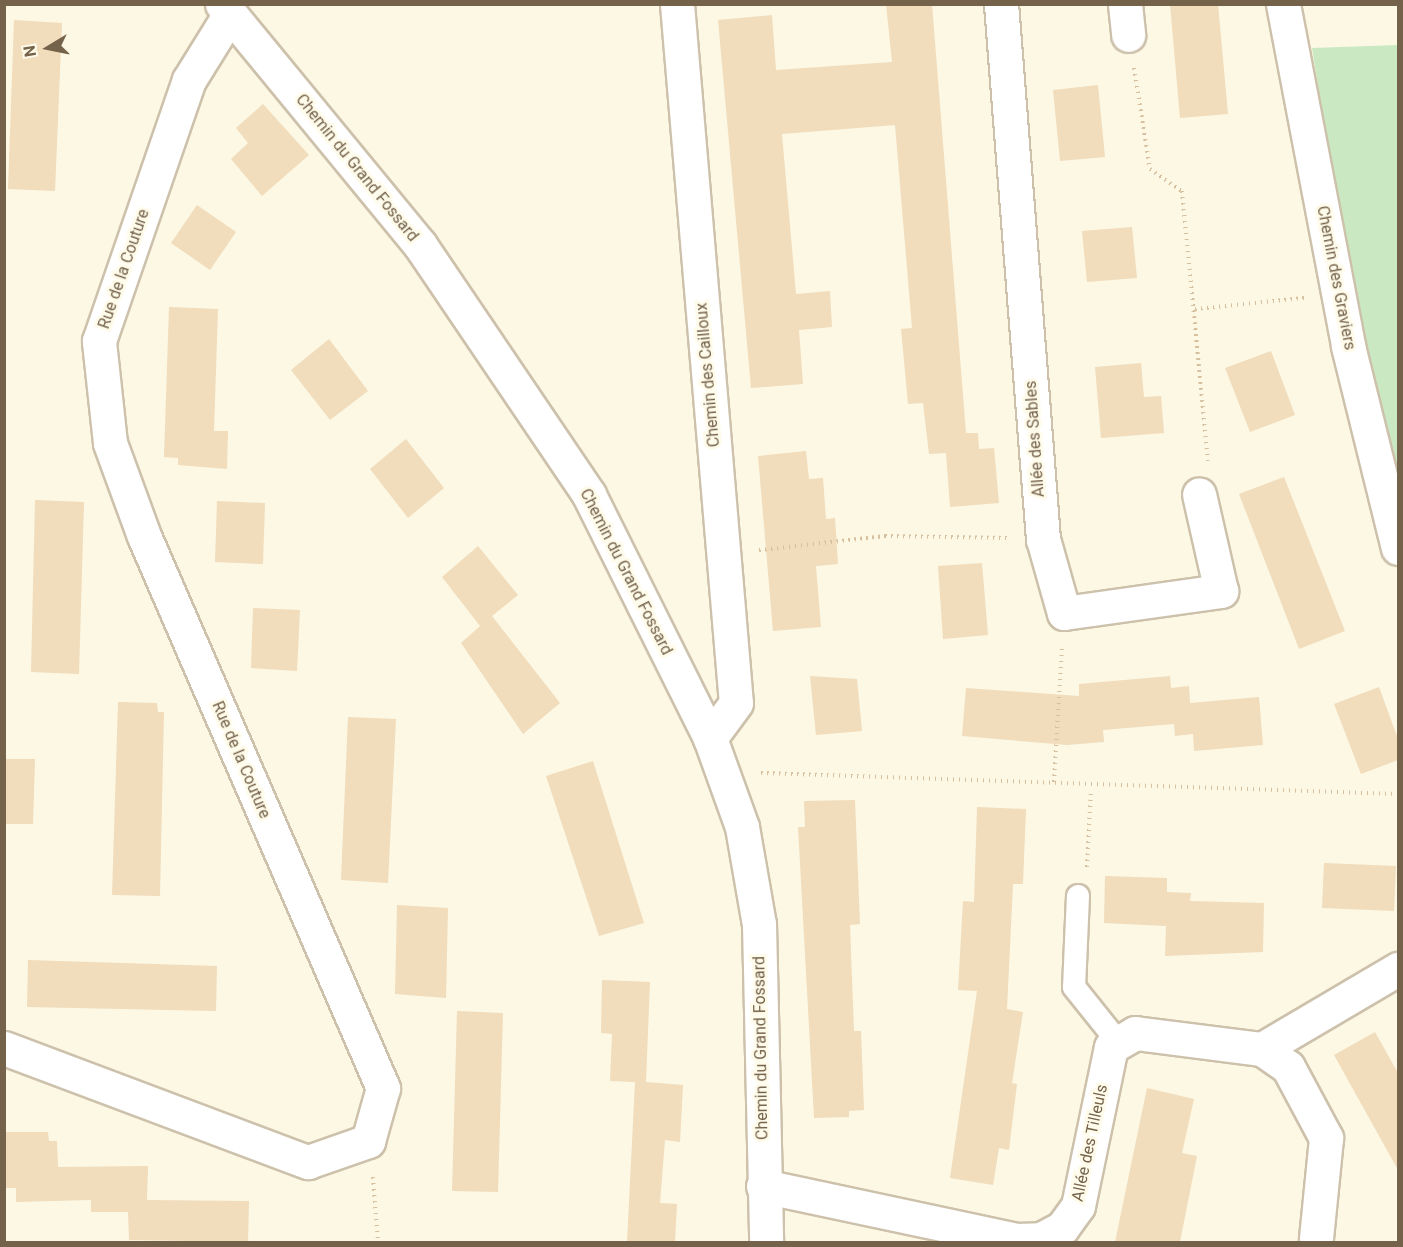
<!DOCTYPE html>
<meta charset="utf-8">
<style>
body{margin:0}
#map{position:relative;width:1403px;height:1247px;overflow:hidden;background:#fcf8e4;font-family:Roboto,sans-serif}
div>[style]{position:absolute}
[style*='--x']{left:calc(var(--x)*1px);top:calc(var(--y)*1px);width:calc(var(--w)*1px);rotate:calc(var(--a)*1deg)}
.green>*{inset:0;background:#cae9c3}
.building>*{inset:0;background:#f1dcbc}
.path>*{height:4px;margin-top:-2px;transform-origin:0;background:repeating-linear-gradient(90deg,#d6c09f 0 1.5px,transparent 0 6px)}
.roads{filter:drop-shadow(2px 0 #cdc1ab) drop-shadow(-2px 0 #cdc1ab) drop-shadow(0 2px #cdc1ab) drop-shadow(0 -2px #cdc1ab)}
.lane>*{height:22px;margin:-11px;padding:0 11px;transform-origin:11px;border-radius:11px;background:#fff}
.street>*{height:33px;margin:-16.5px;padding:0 16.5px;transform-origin:16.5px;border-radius:16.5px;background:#fff}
span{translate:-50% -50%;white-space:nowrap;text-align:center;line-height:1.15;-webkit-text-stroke:6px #fffbea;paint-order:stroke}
.street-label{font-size:16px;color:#74624a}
.frame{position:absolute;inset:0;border:6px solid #74624a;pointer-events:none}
.north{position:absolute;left:18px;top:18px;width:60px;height:60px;-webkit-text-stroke:4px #fffbea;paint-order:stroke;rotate:260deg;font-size:16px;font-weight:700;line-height:24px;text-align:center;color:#74624a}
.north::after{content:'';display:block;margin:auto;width:21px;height:27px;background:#74624a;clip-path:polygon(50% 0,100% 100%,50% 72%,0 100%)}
</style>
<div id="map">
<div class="green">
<div style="clip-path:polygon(1398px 45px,1398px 470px,1357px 336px,1312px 48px)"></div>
</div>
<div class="building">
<div style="clip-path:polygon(886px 4px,932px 4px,966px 433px,978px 433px,979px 449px,994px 448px,999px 503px,950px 507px,946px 453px,929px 454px,923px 403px,908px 404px,901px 329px,912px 328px,895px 125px,782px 134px,796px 294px,830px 291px,832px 327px,799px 330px,803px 384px,751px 388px,718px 20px,772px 15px,776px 70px,892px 62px)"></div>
<div style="clip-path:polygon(1170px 4px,1218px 4px,1228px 114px,1180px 118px)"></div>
<div style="clip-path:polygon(14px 20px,62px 23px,55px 191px,8px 189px)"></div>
<div style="clip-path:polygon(1098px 85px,1105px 157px,1060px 161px,1053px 90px)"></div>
<div style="clip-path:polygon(263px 104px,309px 155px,262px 196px,231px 159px,248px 143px,236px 128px)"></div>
<div style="clip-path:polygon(197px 205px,236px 232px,210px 270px,171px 243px)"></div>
<div style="clip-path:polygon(1132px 227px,1137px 278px,1087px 282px,1082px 231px)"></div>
<div style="clip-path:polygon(169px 307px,218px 309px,214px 431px,228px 431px,227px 469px,178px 465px,178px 458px,164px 457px)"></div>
<div style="clip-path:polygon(329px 339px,368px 391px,330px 420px,291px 370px)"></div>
<div style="clip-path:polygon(1271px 351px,1295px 415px,1250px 432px,1225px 368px)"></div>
<div style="clip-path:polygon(1141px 363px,1144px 397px,1161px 396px,1164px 433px,1101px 438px,1095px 367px)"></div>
<div style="clip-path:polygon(406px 439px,444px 488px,408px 518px,370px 469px)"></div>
<div style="clip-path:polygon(806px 451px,809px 479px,823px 478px,826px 519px,835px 518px,838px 564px,816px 566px,821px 627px,773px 631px,758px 456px)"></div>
<div style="clip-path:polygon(1284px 477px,1345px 631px,1299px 649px,1239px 494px)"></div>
<div style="clip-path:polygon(35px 500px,84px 502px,79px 674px,31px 672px)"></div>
<div style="clip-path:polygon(217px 501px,265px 503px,263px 564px,215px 562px)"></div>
<div style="clip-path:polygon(478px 546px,518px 595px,492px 616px,560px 703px,523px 734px,461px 643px,488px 619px,480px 626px,442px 577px)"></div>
<div style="clip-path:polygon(982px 563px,988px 635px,943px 639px,938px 566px)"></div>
<div style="clip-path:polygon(253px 608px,300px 610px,297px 671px,251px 668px)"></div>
<div style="clip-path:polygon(810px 676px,857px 679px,862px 731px,816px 735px)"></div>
<div style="clip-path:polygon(1170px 676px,1171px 688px,1189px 686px,1190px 703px,1259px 697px,1263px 745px,1194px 751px,1193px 734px,1175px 736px,1174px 724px,1103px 730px,1104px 742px,1067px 745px,962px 736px,966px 688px,1079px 696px,1079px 684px)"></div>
<div style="clip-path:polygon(1379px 687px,1398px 739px,1398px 760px,1361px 774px,1334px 704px)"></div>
<div style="clip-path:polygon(118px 702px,157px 703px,158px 712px,164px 712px,160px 896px,112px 895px)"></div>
<div style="clip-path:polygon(348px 717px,396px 719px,388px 883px,341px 880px)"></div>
<div style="clip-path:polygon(4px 759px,35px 759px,33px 824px,4px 824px)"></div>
<div style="clip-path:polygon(593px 761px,644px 923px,599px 936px,546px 776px)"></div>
<div style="clip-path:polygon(855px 800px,860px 924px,850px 925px,854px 1031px,861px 1031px,864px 1110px,849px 1111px,849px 1117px,814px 1118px,798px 827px,805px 827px,804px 801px)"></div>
<div style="clip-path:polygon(977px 807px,1026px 809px,1023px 884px,1013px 884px,1007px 1009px,1023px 1012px,1012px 1083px,1017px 1084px,1009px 1150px,999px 1148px,993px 1185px,950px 1178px,977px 991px,958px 990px,963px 901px,974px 902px)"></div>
<div style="clip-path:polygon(1324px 863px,1396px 866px,1394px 911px,1322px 908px)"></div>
<div style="clip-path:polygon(1105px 876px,1167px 878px,1167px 892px,1191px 893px,1190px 901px,1264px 903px,1263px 952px,1165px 956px,1166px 926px,1104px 923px)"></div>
<div style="clip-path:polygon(397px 905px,448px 908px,446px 998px,395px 994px)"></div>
<div style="clip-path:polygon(28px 960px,217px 966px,216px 1011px,27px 1007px)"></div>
<div style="clip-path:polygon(602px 980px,650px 982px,646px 1082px,683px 1085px,680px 1142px,665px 1140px,660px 1203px,677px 1204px,675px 1242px,627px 1242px,635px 1082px,610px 1081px,612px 1034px,601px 1033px)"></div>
<div style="clip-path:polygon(457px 1011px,503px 1013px,498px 1192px,452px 1191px)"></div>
<div style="clip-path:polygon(1375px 1032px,1398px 1073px,1398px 1170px,1334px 1055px)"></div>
<div style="clip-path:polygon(1147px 1088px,1194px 1099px,1182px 1153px,1197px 1156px,1180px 1242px,1115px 1242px)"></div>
<div style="clip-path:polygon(4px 1132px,48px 1132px,49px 1141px,57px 1141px,58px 1167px,148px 1166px,147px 1200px,249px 1201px,248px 1242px,129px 1240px,128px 1212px,91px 1212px,91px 1200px,16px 1202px,16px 1188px,4px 1188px)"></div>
</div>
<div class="path">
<div style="--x:1134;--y:68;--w:102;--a:81"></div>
<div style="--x:1150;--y:169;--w:39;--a:35"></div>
<div style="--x:1182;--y:191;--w:271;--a:84.5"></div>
<div style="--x:1195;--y:309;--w:110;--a:-5.8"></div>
<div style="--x:759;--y:550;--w:127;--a:-6.3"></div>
<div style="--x:885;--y:536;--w:124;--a:0.9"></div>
<div style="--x:761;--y:773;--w:637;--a:1.89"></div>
<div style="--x:1054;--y:782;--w:134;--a:-86.6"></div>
<div style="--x:1087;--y:867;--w:77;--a:-87"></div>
<div style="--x:373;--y:1177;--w:65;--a:85.6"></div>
</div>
<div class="roads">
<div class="lane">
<div style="--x:1078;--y:896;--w:91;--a:92.5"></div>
<div style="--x:1074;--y:987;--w:70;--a:51.3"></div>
</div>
<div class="street">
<div style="--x:222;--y:4;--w:312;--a:50.6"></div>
<div style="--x:420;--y:245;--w:302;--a:55.9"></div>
<div style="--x:589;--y:495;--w:271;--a:63.5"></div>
<div style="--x:710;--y:738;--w:95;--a:70.2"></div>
<div style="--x:742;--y:827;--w:98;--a:80.1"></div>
<div style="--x:759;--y:924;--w:318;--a:88.7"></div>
<div style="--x:677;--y:4;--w:701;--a:85.18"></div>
<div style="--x:736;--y:703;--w:44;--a:126.6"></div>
<div style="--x:1001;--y:4;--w:537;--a:85.51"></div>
<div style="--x:1043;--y:539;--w:77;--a:74.2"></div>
<div style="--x:1064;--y:613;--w:159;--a:-8"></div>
<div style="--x:1221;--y:591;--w:99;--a:-102.8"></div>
<div style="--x:1125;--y:4;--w:31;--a:84"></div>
<div style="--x:1283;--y:4;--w:348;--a:79.2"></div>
<div style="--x:1348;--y:346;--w:208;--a:76.1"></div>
<div style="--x:4;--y:1048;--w:325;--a:20.6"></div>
<div style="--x:308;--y:1162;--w:64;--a:-19.3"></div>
<div style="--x:368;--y:1141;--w:55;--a:-74.2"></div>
<div style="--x:383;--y:1088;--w:602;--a:-113.41"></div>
<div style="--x:144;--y:536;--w:99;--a:-110.1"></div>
<div style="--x:110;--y:443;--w:103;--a:-96.2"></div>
<div style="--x:99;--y:341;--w:276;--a:-71"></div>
<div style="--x:189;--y:80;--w:78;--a:-58.2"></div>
<div style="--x:1262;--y:1049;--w:158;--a:-30.5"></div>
<div style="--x:763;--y:1186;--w:259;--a:12"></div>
<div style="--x:1016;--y:1240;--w:25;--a:-2"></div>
<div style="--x:1041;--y:1239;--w:24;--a:-28"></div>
<div style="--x:1062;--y:1228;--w:27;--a:-54"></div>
<div style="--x:1078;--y:1206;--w:162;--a:-78.3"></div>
<div style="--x:1111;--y:1047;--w:28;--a:-30"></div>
<div style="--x:1135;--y:1033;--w:128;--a:7.2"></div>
<div style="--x:1262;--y:1049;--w:32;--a:35"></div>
<div style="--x:1288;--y:1067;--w:81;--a:61.8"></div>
<div style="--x:1326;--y:1138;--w:101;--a:95.7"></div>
</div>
</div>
<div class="street-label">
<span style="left:357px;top:168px;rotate:51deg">Chemin du Grand Fossard</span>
<span style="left:124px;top:269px;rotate:-71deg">Rue de la Couture</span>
<span style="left:1336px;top:278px;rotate:79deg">Chemin des Graviers</span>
<span style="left:708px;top:375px;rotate:-95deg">Chemin des Cailloux</span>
<span style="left:1035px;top:439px;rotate:-94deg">Allée des Sables</span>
<span style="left:626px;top:572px;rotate:63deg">Chemin du Grand Fossard</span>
<span style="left:241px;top:760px;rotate:67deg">Rue de la Couture</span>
<span style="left:761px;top:1048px;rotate:-91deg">Chemin du Grand Fossard</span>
<span style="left:1090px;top:1143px;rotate:-78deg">Allée des Tilleuls</span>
</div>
<div class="frame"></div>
<div class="north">N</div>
</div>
